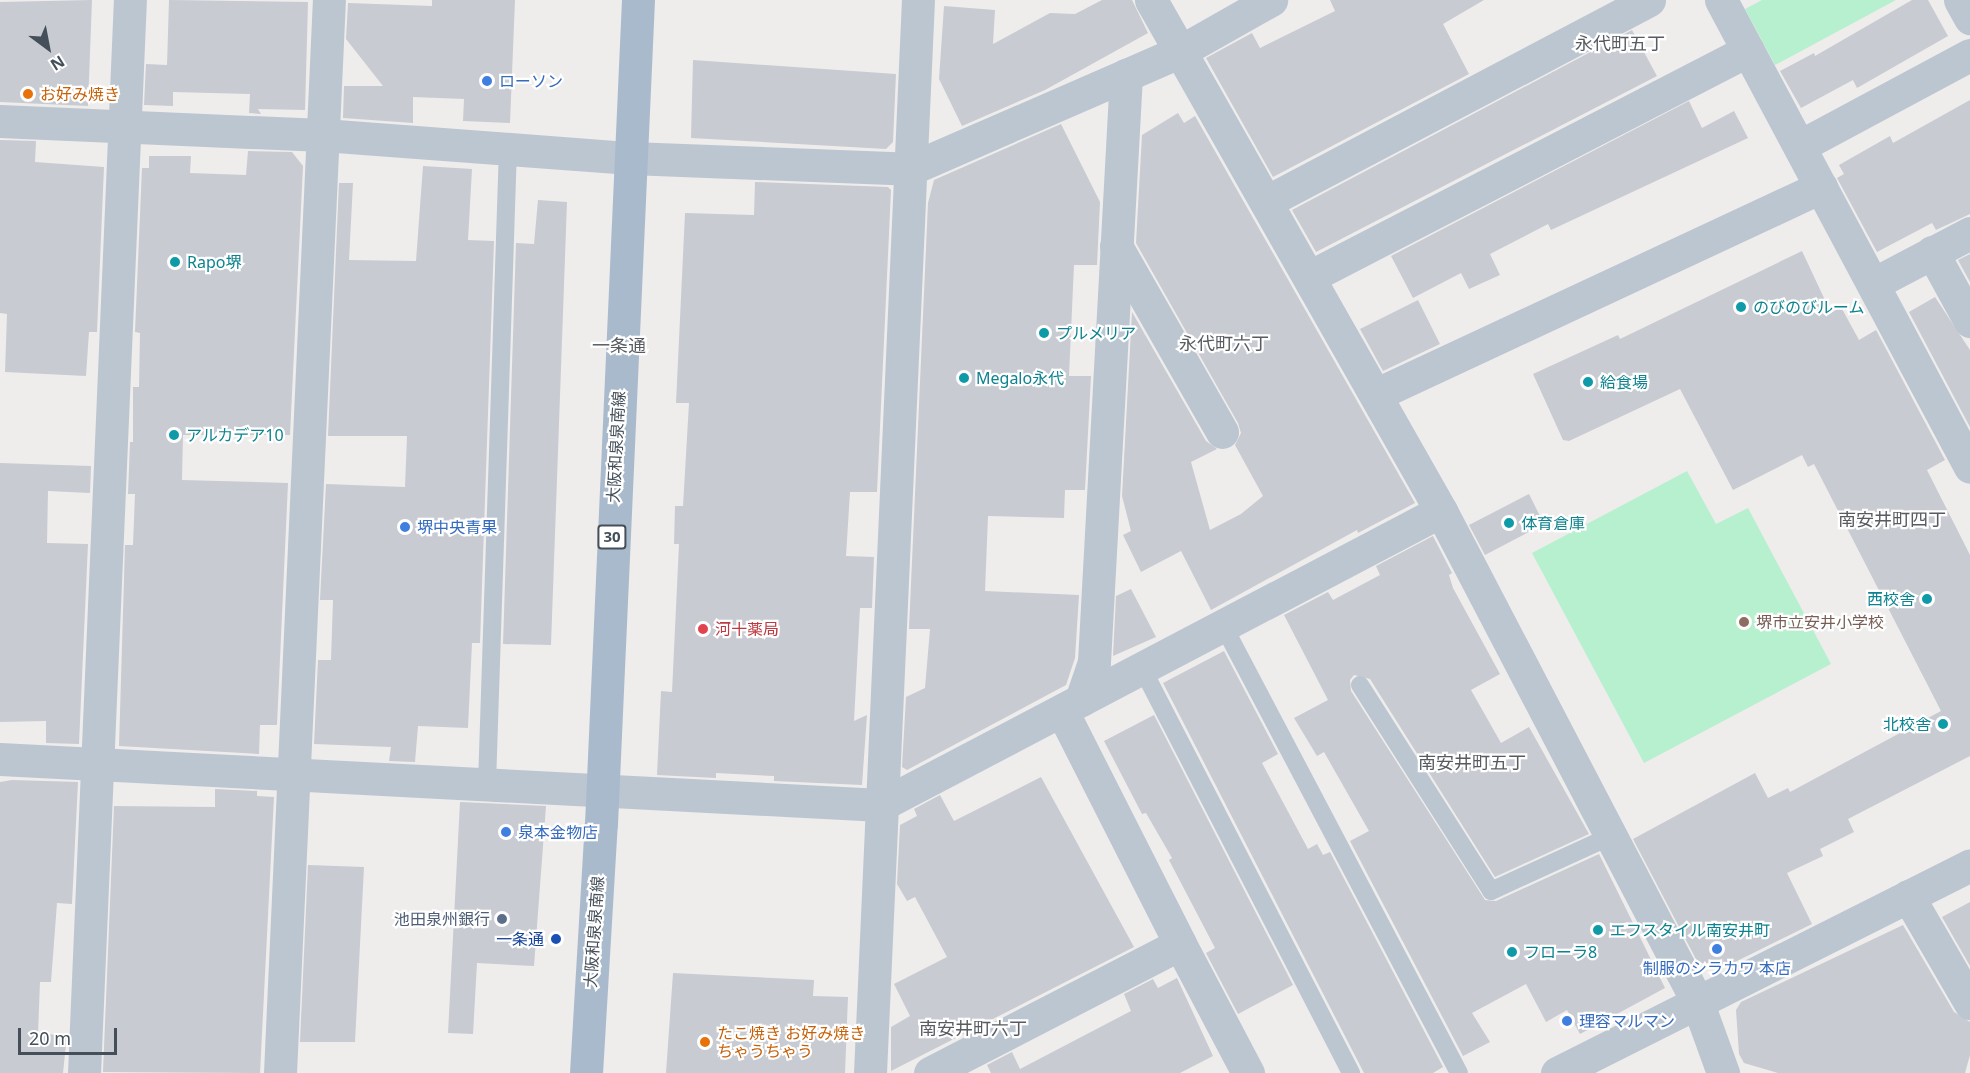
<!DOCTYPE html>
<meta charset="utf-8">
<style>
body{margin:0}
#map{position:relative;width:1970px;height:1073px;overflow:hidden;background:#efecec;font-family:"Noto Sans","Noto Sans JP",sans-serif}
div>[style]{position:absolute}
[style*='--x']{left:calc(var(--x)*1px);top:calc(var(--y)*1px);width:calc(var(--w)*1px);rotate:calc(var(--a)*1deg)}
.green>*{inset:0;background:#b6f0cf}
.building>*{inset:0;background:#c8cbd1}
.lane>*{height:18px;margin:-9px;padding:0 9px;transform-origin:9px;border-radius:9px;background:#bcc6d0}
.street>*{height:33px;margin:-16.5px;padding:0 16.5px;transform-origin:16.5px;border-radius:16.5px;background:#bcc6d0}
.primary>*{height:33px;margin:-16.5px;padding:0 16.5px;transform-origin:16.5px;border-radius:16.5px;background:#aabacd}
.dots>*{width:16px;height:16px;translate:-50% -50%;box-sizing:border-box;border:3px solid #fff;border-radius:50%}
span{translate:-50% -50%;white-space:nowrap;text-align:center;line-height:1.15;-webkit-text-stroke:4.5px #fff;paint-order:stroke}
.shield-label span{padding:2px 4px;background:#fff;border:2px solid;border-radius:4px;-webkit-text-stroke-width:0}
.shield-label{font-size:15px;color:#444f5a;font-weight:700}
.shop-label{font-size:16px;color:#366cbe}
.left{translate:0 -50%;text-align:left}
.food-label{font-size:16px;color:#c56008}
.culture-label{font-size:16px;color:#0d838f}
.right{translate:-100% -50%;text-align:right}
.street-label{font-size:16px;color:#444f5a}
.education-label{font-size:16px;color:#785e54}
.health-label{font-size:16px;color:#be3a42}
.service-label{font-size:16px;color:#4e5e75}
.transit-label{font-size:16px;color:#164399}
.neighbourhood-label{font-size:18px;color:#585c61}
.north{position:absolute;left:18px;top:18px;width:60px;height:60px;-webkit-text-stroke:4px #fff;paint-order:stroke;rotate:148deg;font-size:16px;font-weight:700;line-height:24px;text-align:center;color:#444f5a}
.north::after{content:'';display:block;margin:auto;width:21px;height:27px;background:#444f5a;clip-path:polygon(50% 0,100% 100%,50% 72%,0 100%)}
.scale{position:absolute;left:18px;top:1028px;width:99px;height:27px;box-sizing:border-box;border:3px solid #444f5a;border-top:0;padding-left:8px;font-size:18px;line-height:21px;white-space:nowrap;color:#444f5a;-webkit-text-stroke:4px #fff;paint-order:stroke}
</style>
<div id="map">
<div class="green">
<div style="clip-path:polygon(1762px 0,1896px 0,1775px 65px,1745px 9px)"></div>
<div style="clip-path:polygon(1687px 471px,1716px 524px,1748px 508px,1831px 664px,1644px 763px,1532px 553px)"></div>
</div>
<div class="building">
<div style="clip-path:polygon(92px 0,88px 106px,0 102px,0 2px)"></div>
<div style="clip-path:polygon(169px 0,308px 2px,305px 110px,258px 109px,261px 114px,249px 113px,250px 94px,173px 92px,173px 106px,144px 105px,146px 64px,167px 65px)"></div>
<div style="clip-path:polygon(432px 0,515px 0,510px 123px,463px 121px,464px 99px,413px 97px,413px 123px,343px 118px,344px 86px,383px 86px,346px 39px,348px 3px,432px 6px)"></div>
<div style="clip-path:polygon(1102px 0,1132px 0,1148px 33px,1045px 90px,962px 126px,939px 79px,944px 6px,995px 10px,993px 44px,1050px 13px,1075px 14px)"></div>
<div style="clip-path:polygon(1330px 0,1484px 0,1443px 24px,1469px 74px,1273px 177px,1206px 58px,1252px 33px,1260px 48px,1335px 11px)"></div>
<div style="clip-path:polygon(1912px 0,1928px 0,1948px 36px,1857px 88px,1853px 80px,1801px 108px,1780px 71px,1814px 53px,1815px 56px)"></div>
<div style="clip-path:polygon(1632px 30px,1657px 76px,1316px 252px,1292px 210px)"></div>
<div style="clip-path:polygon(693px 60px,896px 74px,893px 142px,886px 149px,691px 138px)"></div>
<div style="clip-path:polygon(1970px 100px,1970px 214px,1936px 230px,1932px 223px,1877px 252px,1837px 178px,1844px 174px,1839px 165px,1890px 136px,1893px 143px)"></div>
<div style="clip-path:polygon(1689px 101px,1702px 128px,1734px 111px,1748px 138px,1551px 230px,1548px 224px,1490px 254px,1500px 275px,1469px 289px,1461px 273px,1413px 298px,1391px 256px)"></div>
<div style="clip-path:polygon(1178px 113px,1184px 123px,1195px 116px,1415px 503px,1358px 533px,1357px 530px,1211px 610px,1181px 551px,1141px 572px,1123px 535px,1131px 531px,1122px 496px,1132px 312px,1206px 441px,1217px 449px,1191px 462px,1210px 530px,1241px 514px,1263px 496px,1235px 445px,1241px 433px,1238px 423px,1136px 243px,1142px 135px)"></div>
<div style="clip-path:polygon(1061px 124px,1100px 202px,1097px 265px,1074px 265px,1069px 376px,1091px 376px,1085px 490px,1065px 490px,1064px 518px,988px 516px,985px 591px,1079px 595px,1075px 658px,1066px 685px,907px 770px,902px 767px,906px 697px,925px 688px,930px 629px,909px 629px,928px 203px,934px 180px)"></div>
<div style="clip-path:polygon(0 140px,36px 141px,35px 162px,104px 167px,97px 332px,89px 332px,86px 376px,5px 372px,7px 314px,0 313px)"></div>
<div style="clip-path:polygon(248px 151px,292px 152px,303px 166px,290px 435px,183px 435px,182px 480px,288px 483px,277px 725px,260px 725px,259px 754px,119px 746px,125px 545px,133px 545px,135px 494px,128px 494px,130px 442px,133px 442px,133px 387px,139px 387px,140px 333px,135px 332px,142px 168px,149px 168px,149px 156px,191px 156px,190px 173px,246px 175px)"></div>
<div style="clip-path:polygon(423px 166px,472px 169px,468px 240px,494px 241px,480px 643px,472px 643px,468px 728px,418px 726px,415px 762px,389px 761px,391px 747px,314px 744px,318px 660px,331px 660px,333px 600px,320px 600px,326px 484px,405px 487px,407px 436px,328px 436px,339px 183px,353px 183px,349px 260px,416px 261px)"></div>
<div style="clip-path:polygon(755px 182px,888px 187px,891px 190px,877px 492px,850px 492px,846px 556px,874px 557px,872px 608px,860px 608px,854px 721px,867px 715px,862px 785px,774px 781px,774px 776px,716px 773px,716px 778px,657px 775px,661px 691px,672px 692px,679px 544px,674px 544px,675px 506px,683px 506px,689px 403px,676px 403px,685px 213px,754px 215px)"></div>
<div style="clip-path:polygon(538px 200px,567px 202px,551px 645px,503px 644px,516px 243px,534px 244px)"></div>
<div style="clip-path:polygon(1802px 251px,1831px 313px,1841px 307px,1859px 340px,1876px 330px,1945px 460px,1927px 470px,1970px 555px,1970px 756px,1848px 819px,1854px 832px,1820px 849px,1823px 856px,1787px 873px,1812px 924px,1729px 965px,1698px 963px,1633px 839px,1755px 773px,1768px 798px,1788px 788px,1790px 792px,1941px 711px,1814px 464px,1808px 467px,1802px 455px,1733px 490px,1680px 389px,1569px 441px,1563px 440px,1533px 374px,1618px 335px,1620px 339px)"></div>
<div style="clip-path:polygon(1970px 254px,1970px 282px,1958px 260px)"></div>
<div style="clip-path:polygon(1935px 297px,1970px 350px,1970px 427px,1909px 312px)"></div>
<div style="clip-path:polygon(1418px 300px,1440px 344px,1383px 371px,1360px 329px)"></div>
<div style="clip-path:polygon(0 463px,91px 466px,90px 493px,48px 491px,47px 543px,88px 544px,79px 744px,46px 743px,46px 721px,0 722px)"></div>
<div style="clip-path:polygon(1529px 494px,1544px 524px,1485px 555px,1469px 525px)"></div>
<div style="clip-path:polygon(1433px 536px,1452px 573px,1449px 575px,1453px 588px,1500px 674px,1471px 690px,1501px 743px,1529px 727px,1589px 834px,1495px 877px,1370px 679px,1354px 675px,1350px 680px,1351px 691px,1485px 900px,1496px 901px,1599px 854px,1665px 988px,1580px 1034px,1567px 1010px,1546px 1022px,1526px 984px,1472px 1013px,1490px 1042px,1463px 1056px,1350px 841px,1369px 831px,1324px 752px,1317px 756px,1294px 718px,1328px 700px,1284px 615px,1328px 592px,1333px 600px,1380px 575px,1376px 566px)"></div>
<div style="clip-path:polygon(1131px 589px,1156px 637px,1113px 656px,1116px 596px)"></div>
<div style="clip-path:polygon(1224px 651px,1278px 754px,1262px 763px,1308px 849px,1317px 844px,1323px 855px,1330px 852px,1443px 1067px,1433px 1073px,1364px 1073px,1163px 683px)"></div>
<div style="clip-path:polygon(1154px 715px,1293px 985px,1238px 1014px,1206px 953px,1215px 948px,1169px 860px,1172px 858px,1146px 813px,1142px 814px,1104px 741px)"></div>
<div style="clip-path:polygon(1041px 777px,1134px 947px,891px 1071px,891px 1027px,910px 1016px,894px 984px,947px 957px,915px 897px,907px 901px,897px 884px,900px 825px,917px 816px,914px 809px,940px 795px,954px 821px)"></div>
<div style="clip-path:polygon(12px 780px,78px 782px,72px 904px,57px 903px,51px 982px,40px 982px,38px 1034px,67px 1035px,63px 1073px,0 1073px,0 782px)"></div>
<div style="clip-path:polygon(215px 789px,257px 791px,257px 796px,274px 797px,260px 1073px,103px 1072px,114px 806px,215px 807px)"></div>
<div style="clip-path:polygon(460px 802px,546px 806px,534px 966px,477px 963px,473px 1034px,448px 1033px)"></div>
<div style="clip-path:polygon(308px 865px,364px 867px,355px 1042px,300px 1042px)"></div>
<div style="clip-path:polygon(1970px 902px,1970px 966px,1942px 917px)"></div>
<div style="clip-path:polygon(1903px 925px,1954px 1012px,1970px 1022px,1970px 1055px,1965px 1073px,1778px 1073px,1744px 1063px,1739px 1054px,1736px 1010px,1741px 1002px)"></div>
<div style="clip-path:polygon(673px 973px,814px 980px,813px 996px,848px 997px,845px 1073px,666px 1073px)"></div>
<div style="clip-path:polygon(1177px 978px,1213px 1056px,1180px 1073px,991px 1073px,987px 1065px,1012px 1052px,1020px 1069px,1131px 1011px,1124px 994px,1153px 979px,1158px 988px)"></div>
</div>
<div class="lane">
<div style="--x:1223;--y:625;--w:506;--a:62.22"></div>
<div style="--x:1142;--y:668;--w:456;--a:62.7"></div>
<div style="--x:1360;--y:685;--w:244;--a:57.5"></div>
<div style="--x:1491;--y:891;--w:132;--a:-24.6"></div>
<div style="--x:487;--y:784;--w:636;--a:-88.11"></div>
</div>
<div class="street">
<div style="--x:1151;--y:0;--w:588;--a:60.42"></div>
<div style="--x:1441;--y:511;--w:553;--a:62.42"></div>
<div style="--x:1697;--y:1001;--w:77;--a:70.1"></div>
<div style="--x:1721;--y:0;--w:529;--a:61.93"></div>
<div style="--x:1960;--y:0;--w:21;--a:61"></div>
<div style="--x:0;--y:121;--w:323;--a:2.5"></div>
<div style="--x:323;--y:135;--w:308;--a:4.3"></div>
<div style="--x:630;--y:158;--w:280;--a:2.2"></div>
<div style="--x:910;--y:169;--w:293;--a:-23.5"></div>
<div style="--x:1179;--y:52;--w:106;--a:-29.5"></div>
<div style="--x:1800;--y:146;--w:193;--a:-28.2"></div>
<div style="--x:1266;--y:202;--w:433;--a:-27.8"></div>
<div style="--x:1116;--y:246;--w:214;--a:60.3"></div>
<div style="--x:1932;--y:252;--w:79;--a:61.2"></div>
<div style="--x:1309;--y:277;--w:494;--a:-27.3"></div>
<div style="--x:1873;--y:284;--w:110;--a:-27.7"></div>
<div style="--x:1377;--y:394;--w:490;--a:-25"></div>
<div style="--x:1081;--y:700;--w:40;--a:-71.1"></div>
<div style="--x:1094;--y:662;--w:588;--a:-86.88"></div>
<div style="--x:1062;--y:711;--w:261;--a:63.1"></div>
<div style="--x:0;--y:759;--w:882;--a:2.99"></div>
<div style="--x:881;--y:805;--w:632;--a:-27.7"></div>
<div style="--x:1908;--y:896;--w:124;--a:59.9"></div>
<div style="--x:84;--y:1073;--w:1074;--a:-87.55"></div>
<div style="--x:280;--y:1073;--w:1074;--a:-87.39"></div>
<div style="--x:870;--y:1073;--w:1074;--a:-87.44"></div>
<div style="--x:930;--y:1073;--w:281;--a:-27.3"></div>
<div style="--x:1180;--y:944;--w:146;--a:62.2"></div>
<div style="--x:1557;--y:1073;--w:462;--a:-26.7"></div>
</div>
<div class="primary">
<div style="--x:586;--y:1073;--w:249;--a:-86.6"></div>
<div style="--x:601;--y:824;--w:825;--a:-87.43"></div>
</div>
<div class="dots">
<div style="left:487px;top:81px;background:#3f7fe0"></div>
<div style="left:28px;top:94px;background:#e8710a"></div>
<div style="left:175px;top:262px;background:#0f9aa8"></div>
<div style="left:1741px;top:307px;background:#0f9aa8"></div>
<div style="left:1044px;top:333px;background:#0f9aa8"></div>
<div style="left:964px;top:378px;background:#0f9aa8"></div>
<div style="left:1588px;top:382px;background:#0f9aa8"></div>
<div style="left:174px;top:435px;background:#0f9aa8"></div>
<div style="left:1509px;top:523px;background:#0f9aa8"></div>
<div style="left:405px;top:527px;background:#3f7fe0"></div>
<div style="left:1927px;top:599px;background:#0f9aa8"></div>
<div style="left:1744px;top:622px;background:#8d6e63"></div>
<div style="left:703px;top:629px;background:#e0444e"></div>
<div style="left:1943px;top:724px;background:#0f9aa8"></div>
<div style="left:506px;top:832px;background:#3f7fe0"></div>
<div style="left:502px;top:919px;background:#5c6f8a"></div>
<div style="left:1598px;top:930px;background:#0f9aa8"></div>
<div style="left:556px;top:939px;background:#1a4fb4"></div>
<div style="left:1717px;top:949px;background:#3f7fe0"></div>
<div style="left:1512px;top:952px;background:#0f9aa8"></div>
<div style="left:1567px;top:1021px;background:#3f7fe0"></div>
<div style="left:705px;top:1042px;background:#e8710a"></div>
</div>
<div class="shield-label">
<span style="left:612px;top:537px">30</span>
</div>
<div class="shop-label">
<span class="left" style="left:499px;top:81px">ローソン</span>
<span class="left" style="left:417px;top:527px">堺中央青果</span>
<span class="left" style="left:518px;top:832px">泉本金物店</span>
<span style="left:1717px;top:968px">制服のシラカワ 本店</span>
<span class="left" style="left:1579px;top:1021px">理容マルマン</span>
</div>
<div class="food-label">
<span class="left" style="left:40px;top:94px">お好み焼き</span>
<span class="left" style="left:717px;top:1042px">たこ焼き お好み焼き<br>ちゃうちゃう</span>
</div>
<div class="culture-label">
<span class="left" style="left:187px;top:262px">Rapo堺</span>
<span class="left" style="left:1753px;top:307px">のびのびルーム</span>
<span class="left" style="left:1056px;top:333px">プルメリア</span>
<span class="left" style="left:976px;top:378px">Megalo永代</span>
<span class="left" style="left:1600px;top:382px">給食場</span>
<span class="left" style="left:186px;top:435px">アルカデア10</span>
<span class="left" style="left:1521px;top:523px">体育倉庫</span>
<span class="right" style="left:1915px;top:599px">西校舎</span>
<span class="right" style="left:1931px;top:724px">北校舎</span>
<span class="left" style="left:1610px;top:930px">エフスタイル南安井町</span>
<span class="left" style="left:1524px;top:952px">フローラ8</span>
</div>
<div class="street-label">
<span style="left:616px;top:447px;rotate:-87deg">大阪和泉泉南線</span>
<span style="left:594px;top:932px;rotate:-86deg">大阪和泉泉南線</span>
</div>
<div class="education-label">
<span class="left" style="left:1756px;top:622px">堺市立安井小学校</span>
</div>
<div class="health-label">
<span class="left" style="left:715px;top:629px">河十薬局</span>
</div>
<div class="service-label">
<span class="right" style="left:490px;top:919px">池田泉州銀行</span>
</div>
<div class="transit-label">
<span class="right" style="left:544px;top:939px">一条通</span>
</div>
<div class="neighbourhood-label">
<span style="left:1620px;top:43px">永代町五丁</span>
<span style="left:1224px;top:343px">永代町六丁</span>
<span style="left:619px;top:345px">一条通</span>
<span style="left:1892px;top:519px">南安井町四丁</span>
<span style="left:1472px;top:762px">南安井町五丁</span>
<span style="left:973px;top:1028px">南安井町六丁</span>
</div>
<div class="north">N</div>
<div class="scale">20 m</div>
</div>
